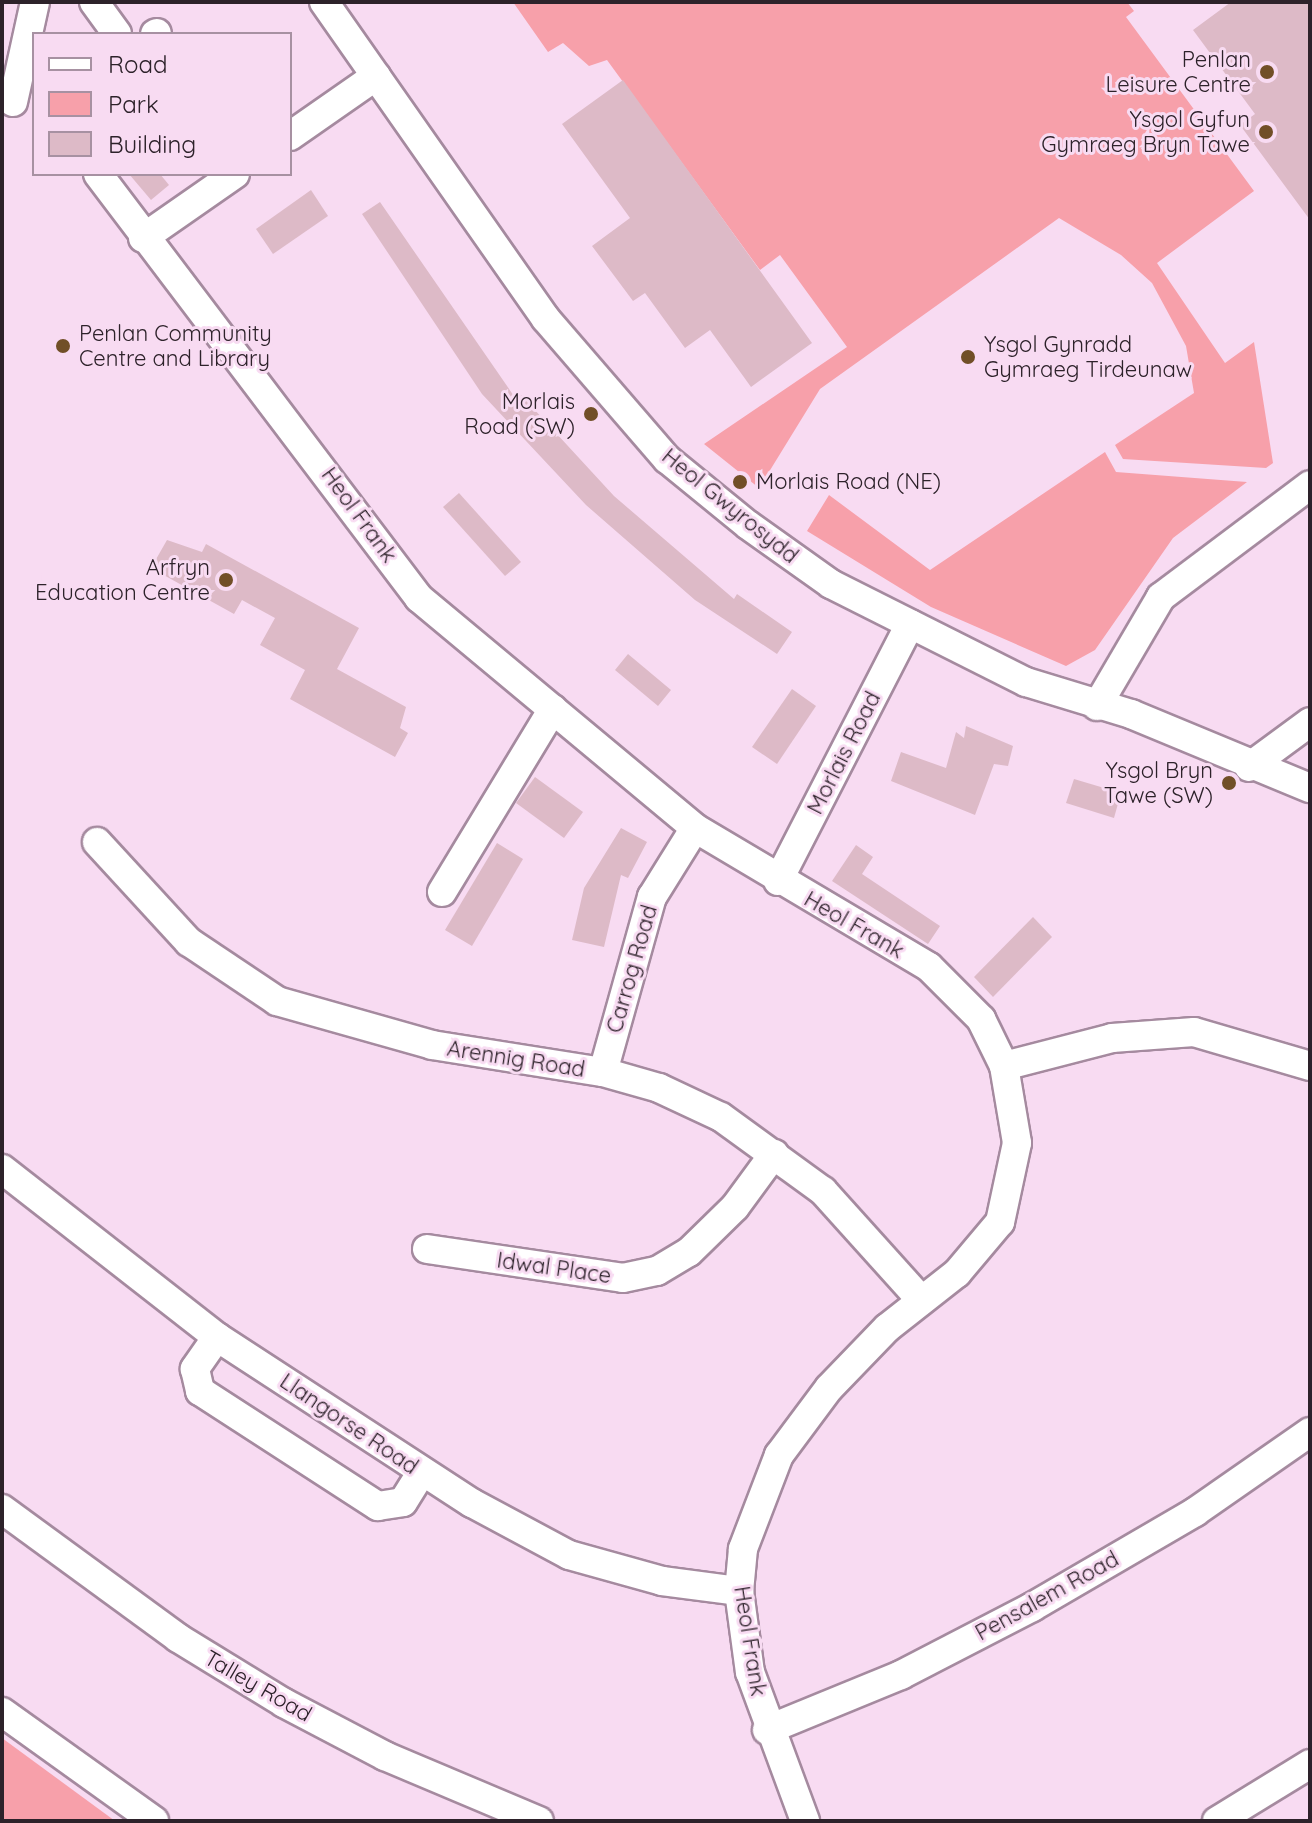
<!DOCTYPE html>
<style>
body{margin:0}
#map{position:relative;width:1312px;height:1823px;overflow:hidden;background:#f8dbf2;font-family:Quicksand,sans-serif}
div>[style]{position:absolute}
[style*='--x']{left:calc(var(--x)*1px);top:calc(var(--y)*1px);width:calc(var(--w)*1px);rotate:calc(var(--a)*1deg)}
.green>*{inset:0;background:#f7a0aa}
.building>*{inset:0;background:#ddbac7}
.roads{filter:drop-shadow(2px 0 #a58a9f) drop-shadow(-2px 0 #a58a9f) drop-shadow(0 2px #a58a9f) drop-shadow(0 -2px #a58a9f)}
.minor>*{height:28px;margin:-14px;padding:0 14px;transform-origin:14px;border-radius:14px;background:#fff}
.dots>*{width:22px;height:22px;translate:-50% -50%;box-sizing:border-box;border:4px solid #f8dbf2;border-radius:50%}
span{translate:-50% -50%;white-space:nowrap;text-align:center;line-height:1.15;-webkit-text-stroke:6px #f8dbf2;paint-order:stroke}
.poi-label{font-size:22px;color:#2d222a}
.right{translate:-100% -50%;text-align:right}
.left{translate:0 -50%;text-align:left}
.street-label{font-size:22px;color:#2d222a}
.frame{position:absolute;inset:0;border:4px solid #2d222a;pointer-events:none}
.legend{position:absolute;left:32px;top:32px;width:260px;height:144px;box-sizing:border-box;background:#f8dbf2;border:2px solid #a791a2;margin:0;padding:10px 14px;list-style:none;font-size:24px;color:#2d222a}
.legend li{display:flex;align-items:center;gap:16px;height:40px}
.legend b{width:40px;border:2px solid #a791a2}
</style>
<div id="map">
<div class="green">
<div style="clip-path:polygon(513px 2px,1127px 2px,1134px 11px,1126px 17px,1254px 191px,1157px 263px,1225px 363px,1254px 342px,1273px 463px,1266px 468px,1123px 459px,1115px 445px,1194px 393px,1186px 346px,1152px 283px,1121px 255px,1059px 218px,820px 389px,759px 488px,704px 444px,847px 347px,780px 255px,760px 270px,607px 60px,589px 66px,563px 43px,548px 52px)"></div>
<div style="clip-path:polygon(1105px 452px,1116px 472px,1247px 482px,1173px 538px,1095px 650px,1066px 666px,931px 607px,807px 531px,829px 495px,930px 570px)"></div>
<div style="clip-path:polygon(2px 1738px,111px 1818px,115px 1821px,2px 1821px)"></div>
</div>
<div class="building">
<div style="clip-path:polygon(1231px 2px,1310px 2px,1310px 220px,1240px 125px,1255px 114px,1193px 30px)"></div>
<div style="clip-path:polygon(623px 80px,812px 343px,751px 387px,710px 330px,685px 348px,645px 293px,633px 301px,592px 246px,630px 218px,562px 124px)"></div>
<div style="clip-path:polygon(129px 174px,160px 174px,169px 185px,151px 200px)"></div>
<div style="clip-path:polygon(311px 190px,328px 216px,273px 254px,256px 229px)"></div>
<div style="clip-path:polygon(380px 202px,516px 399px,521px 395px,614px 496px,734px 599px,737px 594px,792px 632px,777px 654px,695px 600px,586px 505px,482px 394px,362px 214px)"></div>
<div style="clip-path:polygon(459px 493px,521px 562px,505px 576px,443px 507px)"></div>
<div style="clip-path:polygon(167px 540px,202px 552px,206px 544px,359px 628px,337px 669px,406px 707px,400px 728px,408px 733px,395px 757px,290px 699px,305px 670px,260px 645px,275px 618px,242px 600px,234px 614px,151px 568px)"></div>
<div style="clip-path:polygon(628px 654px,671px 690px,658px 706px,615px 670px)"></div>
<div style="clip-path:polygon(792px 689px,816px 706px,777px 764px,752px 747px)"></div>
<div style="clip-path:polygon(966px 726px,1013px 746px,1008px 766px,994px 764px,975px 815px,891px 781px,901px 752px,946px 768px,956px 732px,964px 738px)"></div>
<div style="clip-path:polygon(535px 777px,583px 812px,564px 838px,516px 803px)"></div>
<div style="clip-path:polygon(1074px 779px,1121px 793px,1114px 818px,1066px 803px)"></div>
<div style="clip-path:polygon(621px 828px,647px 842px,628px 878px,621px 875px,604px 947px,572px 940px,584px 888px)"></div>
<div style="clip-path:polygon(497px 843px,523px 859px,472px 946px,445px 930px)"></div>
<div style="clip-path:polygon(856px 845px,873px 857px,862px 874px,940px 926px,928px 944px,832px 881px)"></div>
<div style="clip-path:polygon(1033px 917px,1052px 937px,993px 997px,974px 977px)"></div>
</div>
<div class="roads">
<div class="minor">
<div style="--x:94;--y:2;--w:39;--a:54"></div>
<div style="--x:324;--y:2;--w:387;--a:55"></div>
<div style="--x:546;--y:319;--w:185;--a:49.2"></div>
<div style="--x:667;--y:459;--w:104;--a:39.2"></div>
<div style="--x:748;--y:525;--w:102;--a:35.4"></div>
<div style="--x:831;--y:584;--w:218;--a:26.7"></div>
<div style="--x:1026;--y:682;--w:110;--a:16.9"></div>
<div style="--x:1131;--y:714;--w:194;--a:22.5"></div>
<div style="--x:155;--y:34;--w:2;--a:-27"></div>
<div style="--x:13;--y:102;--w:102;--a:-77.6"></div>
<div style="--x:290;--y:136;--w:105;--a:-34.9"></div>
<div style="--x:98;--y:174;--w:532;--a:52.87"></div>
<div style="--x:419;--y:598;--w:359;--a:39.8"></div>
<div style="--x:695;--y:828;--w:272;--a:30.7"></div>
<div style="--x:929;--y:967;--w:74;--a:45"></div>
<div style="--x:981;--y:1019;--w:52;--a:63.9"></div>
<div style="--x:1004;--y:1066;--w:78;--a:80.4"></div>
<div style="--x:1017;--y:1143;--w:81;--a:102.1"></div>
<div style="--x:1000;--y:1222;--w:67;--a:130.1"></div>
<div style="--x:957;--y:1273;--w:89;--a:141.8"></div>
<div style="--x:887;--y:1328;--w:83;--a:134"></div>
<div style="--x:829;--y:1388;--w:84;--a:126.7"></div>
<div style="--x:779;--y:1455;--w:101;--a:111"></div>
<div style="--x:743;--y:1549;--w:42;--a:95.4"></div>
<div style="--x:739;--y:1591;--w:82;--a:82.3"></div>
<div style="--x:750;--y:1672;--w:159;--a:69.7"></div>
<div style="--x:143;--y:238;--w:112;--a:-34.8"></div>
<div style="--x:1097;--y:706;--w:126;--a:-59.6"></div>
<div style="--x:1161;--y:597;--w:186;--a:-36.9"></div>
<div style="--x:1249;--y:767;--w:76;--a:-36.4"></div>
<div style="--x:97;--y:842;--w:136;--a:47.4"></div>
<div style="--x:189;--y:942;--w:106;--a:33.8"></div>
<div style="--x:277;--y:1001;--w:161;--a:15.8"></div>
<div style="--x:432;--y:1045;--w:173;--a:9"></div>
<div style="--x:603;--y:1072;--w:58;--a:15.9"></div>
<div style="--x:659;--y:1088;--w:68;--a:25.1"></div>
<div style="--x:721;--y:1117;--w:126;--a:36"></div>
<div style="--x:823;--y:1191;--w:147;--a:48"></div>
<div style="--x:778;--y:881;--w:289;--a:-62.8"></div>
<div style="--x:442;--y:892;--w:214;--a:-58.8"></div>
<div style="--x:1004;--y:1066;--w:112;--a:-14.5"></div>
<div style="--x:1112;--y:1038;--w:82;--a:-4.2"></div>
<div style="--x:1194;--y:1032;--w:121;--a:16.3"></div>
<div style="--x:603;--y:1072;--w:182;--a:-74.4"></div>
<div style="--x:652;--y:897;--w:81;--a:-58.1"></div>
<div style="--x:2;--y:1169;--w:273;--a:38"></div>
<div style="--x:217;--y:1337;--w:304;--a:33.1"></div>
<div style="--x:472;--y:1503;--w:110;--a:28.2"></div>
<div style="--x:569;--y:1555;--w:97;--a:15.6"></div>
<div style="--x:662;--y:1581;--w:78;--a:7.4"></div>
<div style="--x:427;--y:1249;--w:198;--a:8.4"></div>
<div style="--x:623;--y:1278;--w:35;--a:-12"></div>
<div style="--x:657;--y:1271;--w:37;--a:-31"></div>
<div style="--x:689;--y:1252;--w:64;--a:-44.4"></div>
<div style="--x:735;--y:1207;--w:66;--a:-53.7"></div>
<div style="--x:217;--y:1337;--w:39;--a:125"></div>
<div style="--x:195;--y:1369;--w:23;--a:77"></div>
<div style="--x:200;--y:1391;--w:212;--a:32.9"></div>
<div style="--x:378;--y:1506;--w:25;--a:-9"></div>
<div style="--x:403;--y:1502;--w:34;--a:-58"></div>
<div style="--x:2;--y:1509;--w:218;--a:36.2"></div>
<div style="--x:178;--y:1638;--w:124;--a:31.5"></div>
<div style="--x:284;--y:1703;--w:114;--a:27.7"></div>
<div style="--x:385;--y:1756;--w:167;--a:22.9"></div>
<div style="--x:2;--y:1712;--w:187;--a:35.6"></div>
<div style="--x:767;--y:1730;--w:145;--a:-22.3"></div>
<div style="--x:901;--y:1675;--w:148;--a:-27.4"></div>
<div style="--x:1032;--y:1607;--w:189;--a:-30.2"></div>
<div style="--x:1195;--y:1512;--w:140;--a:-34.8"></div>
<div style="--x:1217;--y:1821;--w:109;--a:-31.5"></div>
</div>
</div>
<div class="dots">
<div style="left:1267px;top:72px;background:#714f27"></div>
<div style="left:1266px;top:132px;background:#714f27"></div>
<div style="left:63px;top:346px;background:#714f27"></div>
<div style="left:968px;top:357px;background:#714f27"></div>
<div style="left:591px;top:414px;background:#714f27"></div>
<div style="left:740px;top:482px;background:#714f27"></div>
<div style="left:226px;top:580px;background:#714f27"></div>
<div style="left:1229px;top:783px;background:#714f27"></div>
</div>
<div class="poi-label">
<span class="right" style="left:1251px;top:72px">Penlan<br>Leisure Centre</span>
<span class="right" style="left:1250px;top:132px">Ysgol Gyfun<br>Gymraeg Bryn Tawe</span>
<span class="left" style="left:79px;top:346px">Penlan Community<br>Centre and Library</span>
<span class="left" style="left:984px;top:357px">Ysgol Gynradd<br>Gymraeg Tirdeunaw</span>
<span class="right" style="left:575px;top:414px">Morlais<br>Road (SW)</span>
<span class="left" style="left:756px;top:482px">Morlais Road (NE)</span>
<span class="right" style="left:210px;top:580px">Arfryn<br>Education Centre</span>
<span class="right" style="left:1213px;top:783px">Ysgol Bryn<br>Tawe (SW)</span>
</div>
<div class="street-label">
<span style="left:730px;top:506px;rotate:39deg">Heol Gwyrosydd</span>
<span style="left:359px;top:515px;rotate:54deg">Heol Frank</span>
<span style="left:844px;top:753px;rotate:-63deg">Morlais Road</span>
<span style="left:854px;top:925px;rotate:30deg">Heol Frank</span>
<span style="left:632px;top:969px;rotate:-74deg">Carrog Road</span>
<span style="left:516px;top:1059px;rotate:9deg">Arennig Road</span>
<span style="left:554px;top:1268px;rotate:8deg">Idwal Place</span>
<span style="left:349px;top:1424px;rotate:34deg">Llangorse Road</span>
<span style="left:1047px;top:1596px;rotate:-29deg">Pensalem Road</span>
<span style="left:750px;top:1641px;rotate:81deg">Heol Frank</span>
<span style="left:258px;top:1686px;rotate:30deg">Talley Road</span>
</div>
<div class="frame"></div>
<ul class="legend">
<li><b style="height:10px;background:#fff"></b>Road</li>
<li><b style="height:22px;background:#f7a0aa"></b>Park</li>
<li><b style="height:22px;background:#ddbac7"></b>Building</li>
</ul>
</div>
